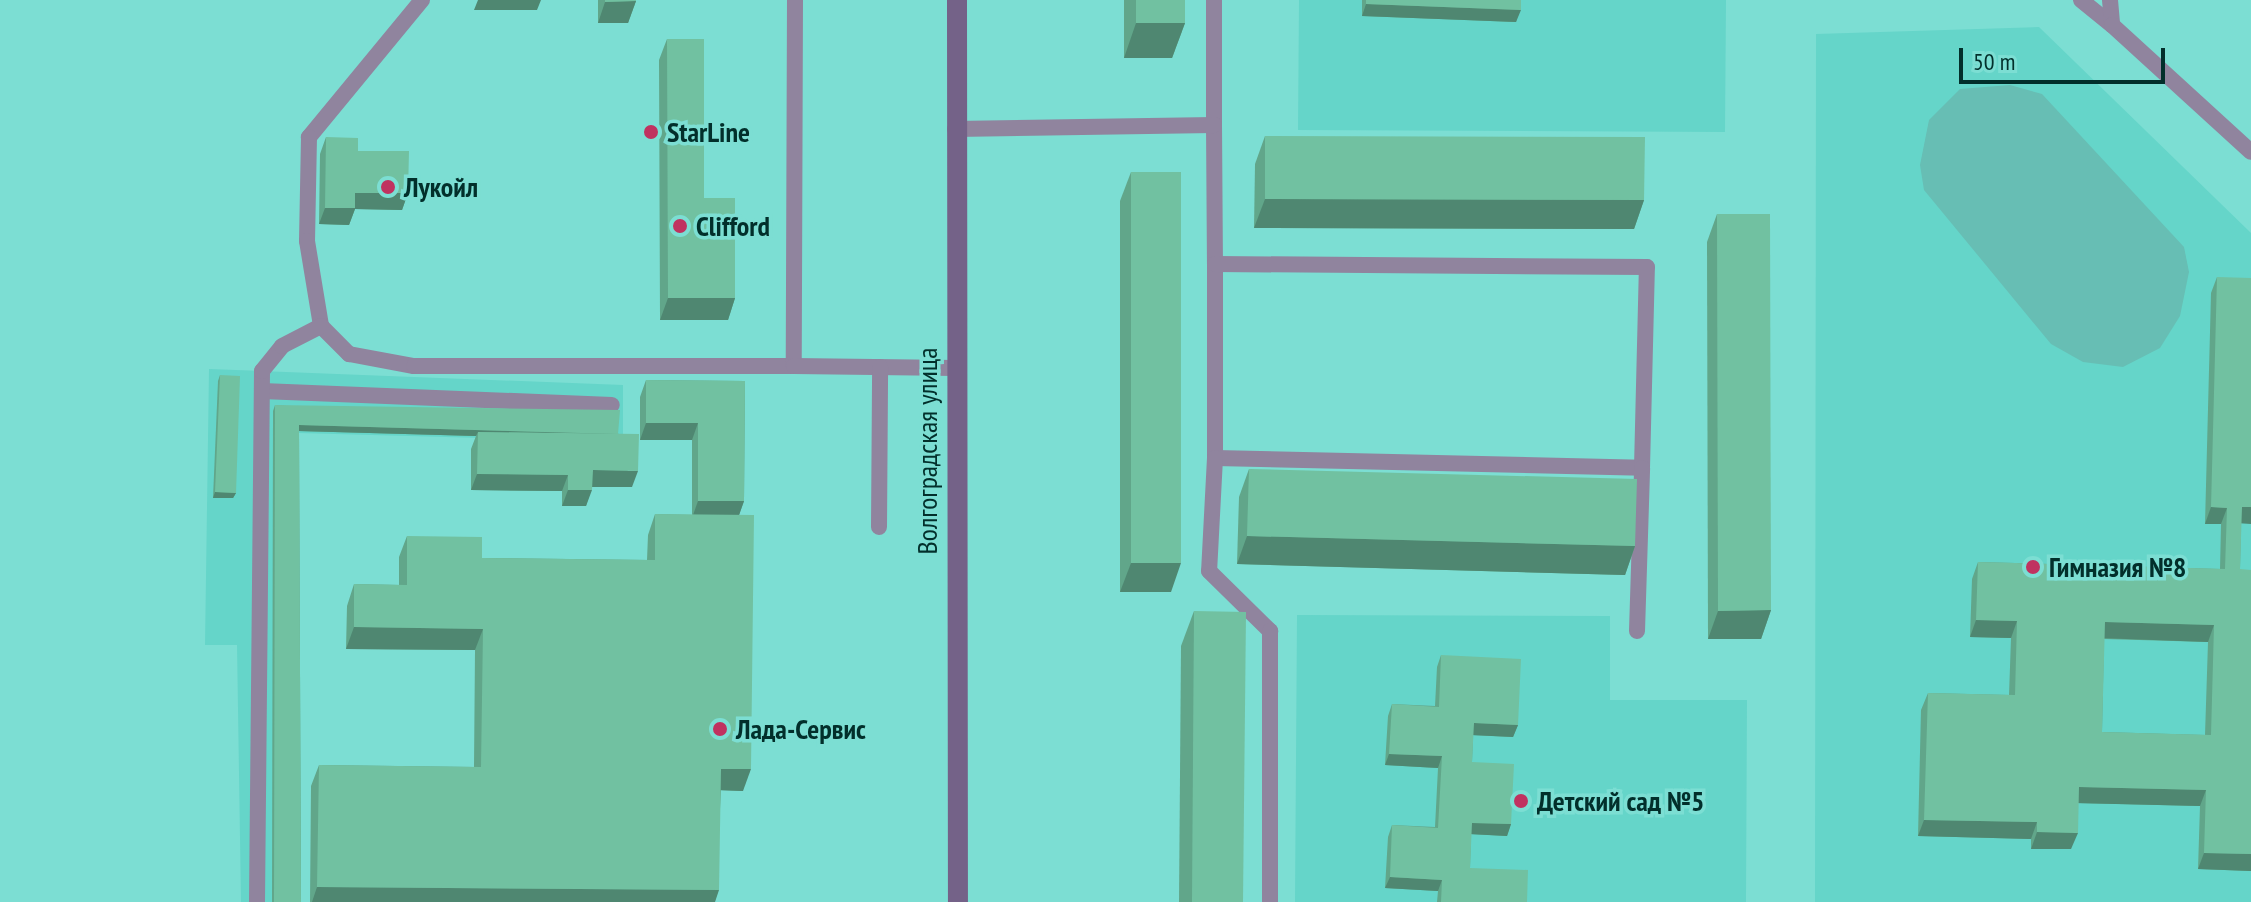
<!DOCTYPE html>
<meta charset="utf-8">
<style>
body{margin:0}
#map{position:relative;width:2251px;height:902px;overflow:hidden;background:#7cded3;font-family:"PT Sans Narrow",sans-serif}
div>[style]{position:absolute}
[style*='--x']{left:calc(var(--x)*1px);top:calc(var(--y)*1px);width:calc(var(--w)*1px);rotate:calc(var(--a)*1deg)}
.built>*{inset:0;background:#65d5c9}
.green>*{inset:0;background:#67beb4}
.lane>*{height:16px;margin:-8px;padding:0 8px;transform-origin:8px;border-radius:8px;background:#90849e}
.secondary>*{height:20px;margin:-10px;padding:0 10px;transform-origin:10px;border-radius:10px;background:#746288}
.wall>*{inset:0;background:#61a68a}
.shaded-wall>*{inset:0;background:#4f8771}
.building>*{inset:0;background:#71c1a1}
.dots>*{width:22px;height:22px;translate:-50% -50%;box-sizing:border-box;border:4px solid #7cded3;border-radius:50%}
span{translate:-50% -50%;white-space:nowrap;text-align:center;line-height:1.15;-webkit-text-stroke:7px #7cded3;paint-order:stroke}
.poi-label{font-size:28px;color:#022f2b;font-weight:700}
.left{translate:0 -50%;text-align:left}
.street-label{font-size:28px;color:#022f2b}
.scale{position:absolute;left:1959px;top:48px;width:206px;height:36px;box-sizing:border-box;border:4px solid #022f2b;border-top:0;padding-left:10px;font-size:24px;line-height:28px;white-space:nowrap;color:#022f2b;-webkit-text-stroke:6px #7cded3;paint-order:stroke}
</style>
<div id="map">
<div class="built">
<div style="clip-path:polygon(1299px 0,1726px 0,1725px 132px,1298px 130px)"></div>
<div style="clip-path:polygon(2039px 27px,2251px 233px,2251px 902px,1815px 902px,1816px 34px)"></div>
<div style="clip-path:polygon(209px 369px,623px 385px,623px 442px,298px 433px,301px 902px,241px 902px,237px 645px,205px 645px)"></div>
<div style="clip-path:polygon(1297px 615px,1610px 616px,1610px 700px,1747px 700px,1746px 902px,1295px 902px)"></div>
</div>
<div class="green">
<div style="clip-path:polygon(2010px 85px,2042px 94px,2184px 247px,2189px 272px,2180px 316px,2160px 348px,2123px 367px,2083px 362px,2051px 344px,1924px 190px,1920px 165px,1929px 120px,1960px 89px)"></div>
</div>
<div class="lane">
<div style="--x:422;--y:0;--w:178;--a:129.5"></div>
<div style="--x:309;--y:137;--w:104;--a:91.1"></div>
<div style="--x:307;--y:241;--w:86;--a:80.6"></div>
<div style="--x:321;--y:326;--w:40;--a:45"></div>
<div style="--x:349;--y:354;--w:66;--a:10.5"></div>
<div style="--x:414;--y:366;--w:380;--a:0"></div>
<div style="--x:795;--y:0;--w:366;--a:90.2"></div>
<div style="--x:794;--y:366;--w:161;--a:0.7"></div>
<div style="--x:1214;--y:0;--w:125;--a:90"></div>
<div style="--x:1214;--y:125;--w:139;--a:89.6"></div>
<div style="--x:1215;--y:264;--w:194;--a:90"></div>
<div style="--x:1215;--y:458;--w:427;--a:1.3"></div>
<div style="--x:1642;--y:468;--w:201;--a:-88.6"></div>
<div style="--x:1647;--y:267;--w:432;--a:-179.6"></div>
<div style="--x:2081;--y:0;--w:40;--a:39"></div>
<div style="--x:2110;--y:0;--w:25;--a:85"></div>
<div style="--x:2112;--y:25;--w:188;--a:42.4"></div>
<div style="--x:955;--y:129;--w:259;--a:-0.9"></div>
<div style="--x:262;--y:391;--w:350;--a:2.3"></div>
<div style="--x:1215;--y:458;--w:113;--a:93"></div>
<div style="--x:1209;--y:571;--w:86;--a:44.5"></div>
<div style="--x:1270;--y:631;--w:271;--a:90"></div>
<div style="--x:879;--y:527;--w:160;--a:-89.6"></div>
<div style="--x:1637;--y:631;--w:163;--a:-88.2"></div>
<div style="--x:257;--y:902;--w:531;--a:-89.46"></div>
<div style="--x:262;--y:371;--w:32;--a:-51"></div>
<div style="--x:282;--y:346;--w:44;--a:-27.1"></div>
</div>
<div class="secondary">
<div style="--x:957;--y:0;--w:902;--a:89.94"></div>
</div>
<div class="wall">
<div style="clip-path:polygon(598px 0,636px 0,636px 1px,628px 23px,598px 23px)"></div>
<div style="clip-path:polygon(1124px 0,1185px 0,1185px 23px,1172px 58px,1124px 58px)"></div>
<div style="clip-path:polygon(1362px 0,1521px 0,1516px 22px,1362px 16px)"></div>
<div style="clip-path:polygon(667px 39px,704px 198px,735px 298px,728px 320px,660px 320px,659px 60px)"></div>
<div style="clip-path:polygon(1265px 136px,1644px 200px,1634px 229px,1254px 228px,1255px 164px)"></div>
<div style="clip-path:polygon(326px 137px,358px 151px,408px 193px,402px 210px,355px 209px,349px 225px,319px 224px,320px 154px)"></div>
<div style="clip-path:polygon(1131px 172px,1171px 592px,1120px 592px,1120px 201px)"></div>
<div style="clip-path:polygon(1717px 214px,1771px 610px,1761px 639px,1708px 639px,1707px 242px)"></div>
<div style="clip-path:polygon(evenodd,2217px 277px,2241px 523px,2240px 569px,2251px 871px,2198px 869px,2200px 806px,2078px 803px,2071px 849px,2031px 849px,2031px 839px,1918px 836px,1921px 710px,1928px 693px,2009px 695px,2011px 638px,1970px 637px,1972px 579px,1978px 562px,2220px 569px,2221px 524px,2205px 524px,2211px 293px,2217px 277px,2104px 639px,2208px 642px,2205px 735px,2102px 732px,2104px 639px)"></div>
<div style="clip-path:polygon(220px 375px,236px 493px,233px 498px,213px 498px,218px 381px)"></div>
<div style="clip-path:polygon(646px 380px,745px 381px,744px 501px,739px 515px,743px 791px,721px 790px,715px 902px,310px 902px,311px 786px,319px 765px,474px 767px,475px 650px,346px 649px,347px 606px,354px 584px,399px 585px,399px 557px,407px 536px,482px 558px,647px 560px,648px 535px,655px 514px,692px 515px,692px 440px,640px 440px,640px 397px)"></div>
<div style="clip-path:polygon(275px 405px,618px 433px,632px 487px,592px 487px,586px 506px,562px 506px,562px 491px,471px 490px,471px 449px,476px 436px,299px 431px,301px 902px,272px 902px,273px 411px)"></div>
<div style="clip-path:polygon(1249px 469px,1635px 546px,1625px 575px,1237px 564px,1239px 497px)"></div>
<div style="clip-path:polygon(1194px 611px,1243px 902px,1179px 902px,1181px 646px)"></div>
<div style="clip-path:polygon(1441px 655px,1518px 725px,1513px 737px,1473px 735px,1472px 762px,1511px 824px,1507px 836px,1471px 834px,1470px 868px,1527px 902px,1437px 902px,1438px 891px,1385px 888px,1388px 837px,1392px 825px,1435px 827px,1438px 768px,1385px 765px,1388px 716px,1392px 704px,1435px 706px,1437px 667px)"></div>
</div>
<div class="shaded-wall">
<div style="clip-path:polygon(478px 0,541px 0,537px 10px,474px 10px)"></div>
<div style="clip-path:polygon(636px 1px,628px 23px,598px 23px,605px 2px)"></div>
<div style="clip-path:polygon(1366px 4px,1521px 10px,1516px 22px,1362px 16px)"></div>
<div style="clip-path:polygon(1136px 23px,1185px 23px,1172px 58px,1124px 58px)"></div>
<div style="clip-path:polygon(355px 193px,408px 193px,402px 210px,355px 209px,349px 225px,319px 224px,325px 208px)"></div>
<div style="clip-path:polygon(1265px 199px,1644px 200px,1634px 229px,1254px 228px)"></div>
<div style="clip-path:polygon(668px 298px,735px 298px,728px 320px,660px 320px)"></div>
<div style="clip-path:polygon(646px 423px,698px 423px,692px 440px,640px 440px)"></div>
<div style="clip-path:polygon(299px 425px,618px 434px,478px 432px,476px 436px,297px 431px)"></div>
<div style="clip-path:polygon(593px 470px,638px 471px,632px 487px,587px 487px)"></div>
<div style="clip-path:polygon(477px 474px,568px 475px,562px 491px,471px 490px)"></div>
<div style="clip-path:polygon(568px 490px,592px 490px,586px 506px,562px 506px)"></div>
<div style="clip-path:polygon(215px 492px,236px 493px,233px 498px,213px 498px)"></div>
<div style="clip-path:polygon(698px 501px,744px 501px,738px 518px,692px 518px)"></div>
<div style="clip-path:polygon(2211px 507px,2227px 508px,2221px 524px,2205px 524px)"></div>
<div style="clip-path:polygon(2242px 507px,2251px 507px,2251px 524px,2236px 523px)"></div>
<div style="clip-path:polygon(1247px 536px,1635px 546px,1625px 575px,1237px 564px)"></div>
<div style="clip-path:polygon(1131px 563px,1181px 563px,1171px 592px,1120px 592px)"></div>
<div style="clip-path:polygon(1771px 610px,1761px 639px,1708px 639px,1718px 611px)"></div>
<div style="clip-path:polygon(1976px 620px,2017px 621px,2011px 638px,1970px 637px)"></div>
<div style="clip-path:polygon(2105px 622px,2214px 625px,2208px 642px,2099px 638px)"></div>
<div style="clip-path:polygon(354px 627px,483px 629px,475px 650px,346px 649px)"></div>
<div style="clip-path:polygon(1474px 723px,1518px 725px,1513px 737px,1470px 735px)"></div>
<div style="clip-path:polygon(1389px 754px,1442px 756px,1438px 768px,1385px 765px)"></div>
<div style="clip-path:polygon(721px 769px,751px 769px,743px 791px,713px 790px)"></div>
<div style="clip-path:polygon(2079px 787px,2206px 790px,2200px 806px,2073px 803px)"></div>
<div style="clip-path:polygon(1924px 820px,2037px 822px,2031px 839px,1918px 836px)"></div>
<div style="clip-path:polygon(1472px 823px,1511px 824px,1507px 836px,1468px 834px)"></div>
<div style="clip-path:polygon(2037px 832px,2078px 833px,2071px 849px,2031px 849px)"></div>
<div style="clip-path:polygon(2204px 853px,2251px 854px,2251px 871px,2198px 869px)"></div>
<div style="clip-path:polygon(1390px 877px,1442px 880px,1438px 891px,1385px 888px)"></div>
<div style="clip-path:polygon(317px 887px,719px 890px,715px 902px,312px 902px)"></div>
</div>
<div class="building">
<div style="clip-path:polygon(605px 0,636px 0,636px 1px,605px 2px)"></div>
<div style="clip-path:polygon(1136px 0,1185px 0,1185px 23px,1136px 23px)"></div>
<div style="clip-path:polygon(1366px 0,1521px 0,1521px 10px,1366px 4px)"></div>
<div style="clip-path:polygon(667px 39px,704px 39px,704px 198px,735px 198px,735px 298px,668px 298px)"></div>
<div style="clip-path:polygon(1265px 136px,1645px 137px,1644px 200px,1265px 199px)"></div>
<div style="clip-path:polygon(326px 137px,358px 138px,358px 151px,409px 151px,408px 193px,355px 193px,355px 208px,325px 208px)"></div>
<div style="clip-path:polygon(1131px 172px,1181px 172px,1181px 563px,1131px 563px)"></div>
<div style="clip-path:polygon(1717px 214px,1770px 214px,1771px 610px,1718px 611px)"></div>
<div style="clip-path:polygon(evenodd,2217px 277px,2251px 278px,2251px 507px,2242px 507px,2240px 569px,2251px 570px,2251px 854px,2204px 853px,2206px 790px,2079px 787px,2078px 833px,2037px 832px,2037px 822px,1924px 820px,1928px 693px,2015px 695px,2017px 621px,1976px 620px,1978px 562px,2225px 569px,2227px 508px,2211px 507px,2217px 277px,2105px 622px,2214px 625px,2211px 735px,2102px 732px,2105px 622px)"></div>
<div style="clip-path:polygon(220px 375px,240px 376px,236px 493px,215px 492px)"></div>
<div style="clip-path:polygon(646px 380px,745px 381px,744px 501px,698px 501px,698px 423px,646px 423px)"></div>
<div style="clip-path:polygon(275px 405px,620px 410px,618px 434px,299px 425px,301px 902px,274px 902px)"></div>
<div style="clip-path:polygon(478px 432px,639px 434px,638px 471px,593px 470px,592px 490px,568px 490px,568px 475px,477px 474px)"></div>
<div style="clip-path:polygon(1249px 469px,1637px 479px,1635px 546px,1247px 536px)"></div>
<div style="clip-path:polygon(655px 514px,754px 515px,751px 769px,721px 769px,719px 890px,317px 887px,319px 765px,481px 767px,483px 629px,354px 627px,354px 584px,407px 585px,407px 536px,482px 537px,482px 558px,655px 560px)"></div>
<div style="clip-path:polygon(1194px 611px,1246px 612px,1243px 902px,1192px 902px)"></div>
<div style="clip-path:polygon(1441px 655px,1521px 659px,1518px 725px,1474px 723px,1472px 762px,1514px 764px,1511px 824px,1472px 823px,1470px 868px,1528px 870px,1527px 902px,1441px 902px,1442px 880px,1390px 877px,1392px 825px,1438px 828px,1442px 756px,1389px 754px,1392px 704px,1439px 707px)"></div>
</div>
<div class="dots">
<div style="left:651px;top:132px;background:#c03260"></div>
<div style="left:388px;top:187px;background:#c03260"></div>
<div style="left:680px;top:226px;background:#c03260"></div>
<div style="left:2033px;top:567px;background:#c03260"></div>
<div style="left:720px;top:729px;background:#c03260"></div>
<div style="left:1521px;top:801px;background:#c03260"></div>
</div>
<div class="poi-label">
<span class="left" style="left:667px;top:132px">StarLine</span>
<span class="left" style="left:404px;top:187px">Лукойл</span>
<span class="left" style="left:696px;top:226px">Clifford</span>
<span class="left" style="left:2049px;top:567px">Гимназия №8</span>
<span class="left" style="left:736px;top:729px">Лада-Сервис</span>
<span class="left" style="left:1537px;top:801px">Детский сад №5</span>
</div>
<div class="street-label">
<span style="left:927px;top:451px;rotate:-90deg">Волгоградская улица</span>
</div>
<div class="scale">50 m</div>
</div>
